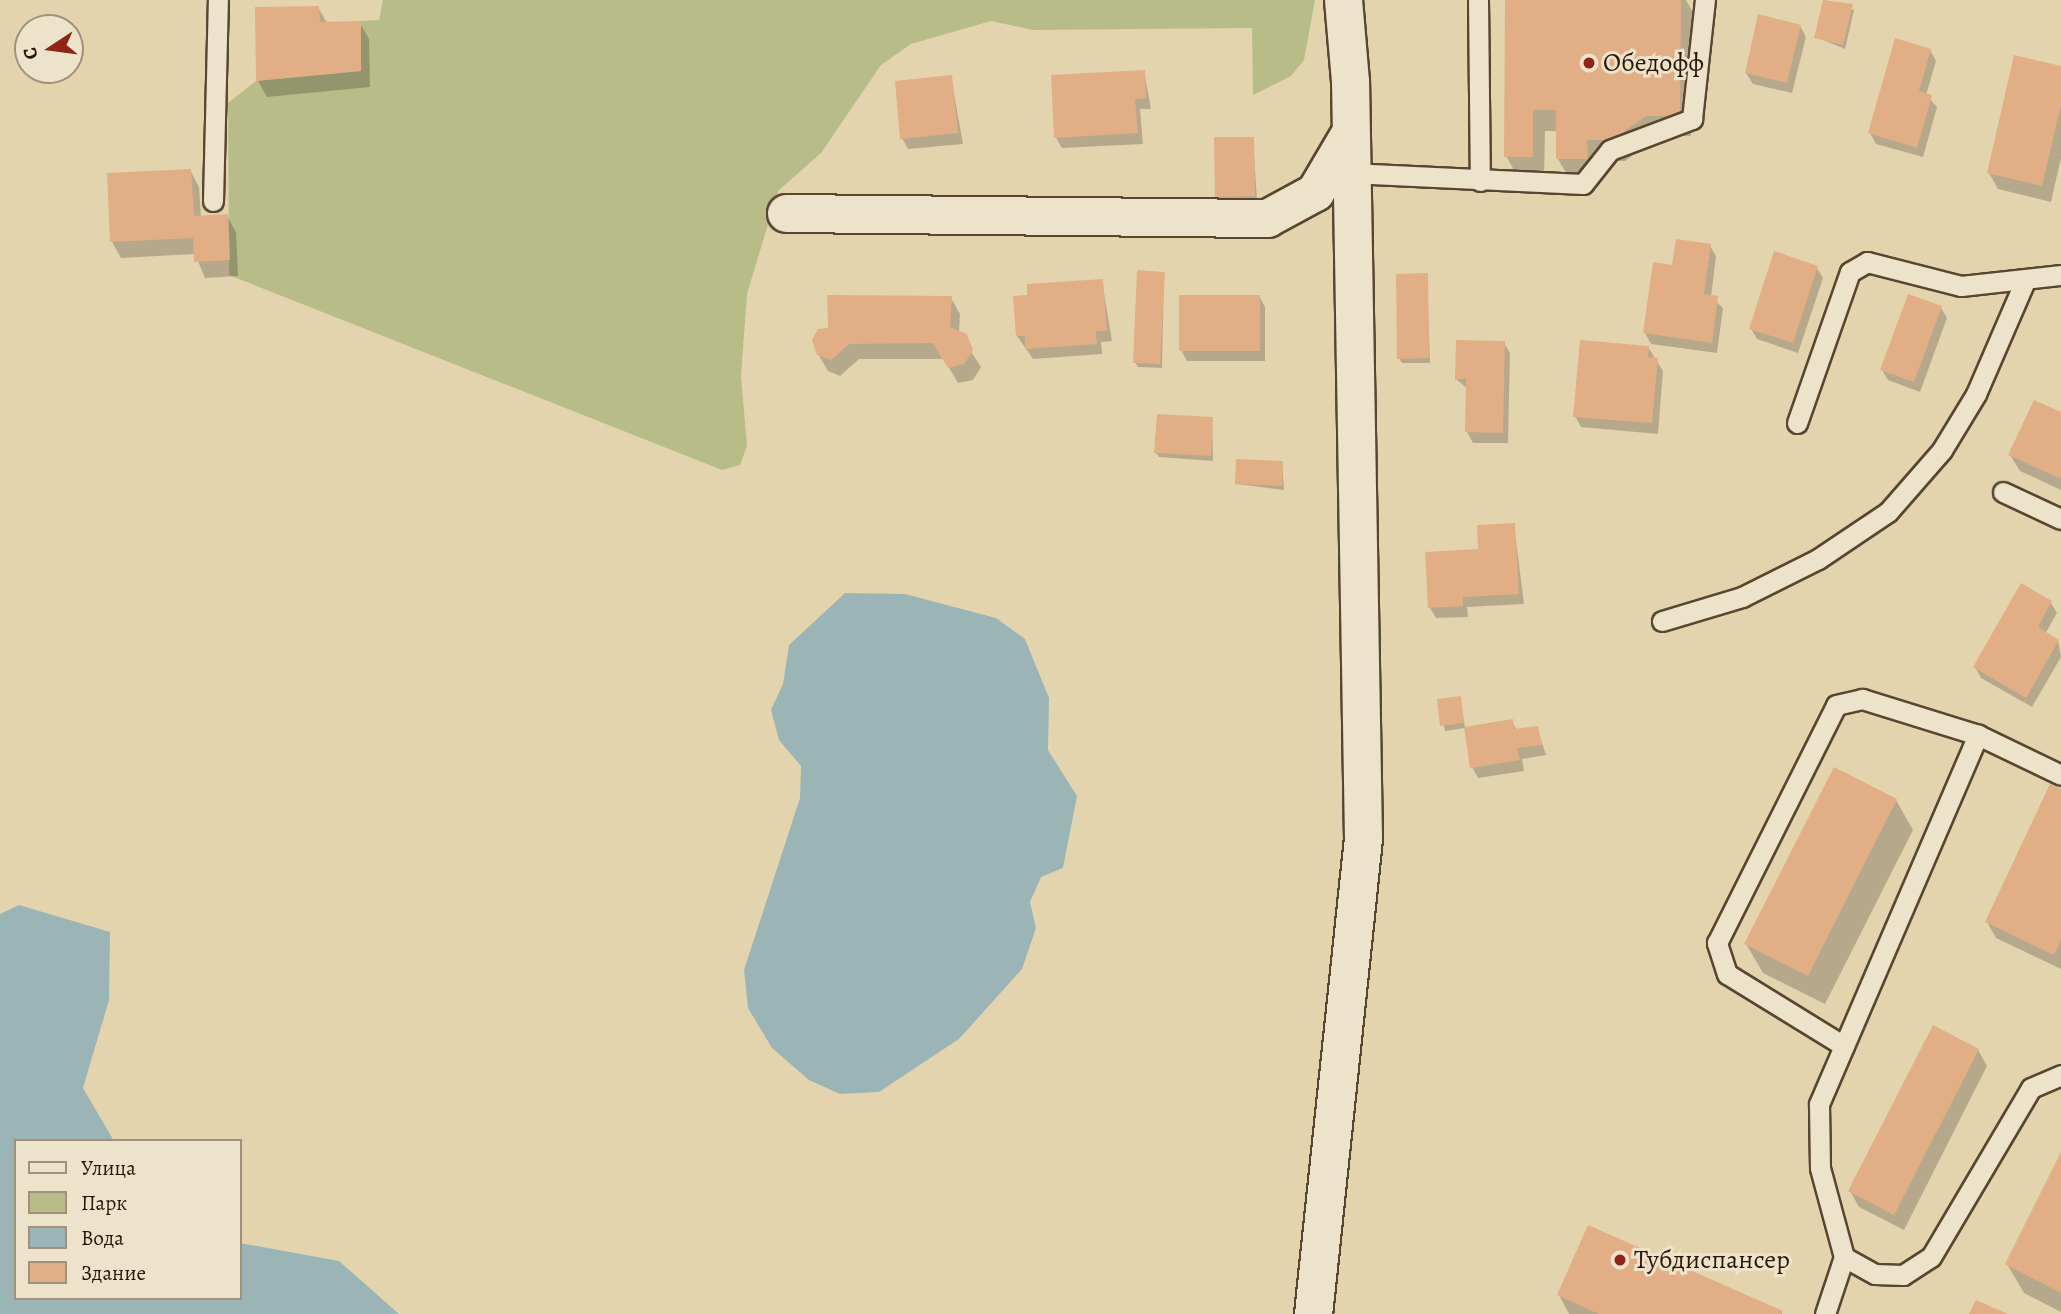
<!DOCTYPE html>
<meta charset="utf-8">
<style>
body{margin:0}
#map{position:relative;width:2061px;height:1314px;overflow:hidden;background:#e4d4ae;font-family:Alegreya,serif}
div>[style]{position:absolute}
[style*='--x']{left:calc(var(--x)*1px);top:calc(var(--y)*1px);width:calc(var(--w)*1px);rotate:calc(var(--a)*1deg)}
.green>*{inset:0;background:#b8bc88}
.water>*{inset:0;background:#9bb5b7}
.shadow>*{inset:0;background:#0003}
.building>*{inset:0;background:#e1ae86}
.roads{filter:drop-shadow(2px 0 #584631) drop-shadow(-2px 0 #584631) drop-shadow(0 2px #584631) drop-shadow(0 -2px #584631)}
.service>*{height:19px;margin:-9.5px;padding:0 9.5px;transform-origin:9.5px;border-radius:9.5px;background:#ede3ca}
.minor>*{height:37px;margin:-18.5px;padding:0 18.5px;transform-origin:18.5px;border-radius:18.5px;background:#ede3ca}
.dots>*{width:19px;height:19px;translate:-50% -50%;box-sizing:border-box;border:4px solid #ede3ca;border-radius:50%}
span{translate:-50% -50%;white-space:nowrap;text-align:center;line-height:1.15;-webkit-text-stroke:6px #ede3ca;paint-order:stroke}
.poi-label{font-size:26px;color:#2a1707}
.left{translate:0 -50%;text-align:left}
.legend{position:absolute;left:14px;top:1139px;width:228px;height:161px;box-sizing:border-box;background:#ede3ca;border:2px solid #9f917c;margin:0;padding:9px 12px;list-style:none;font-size:21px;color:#2a1707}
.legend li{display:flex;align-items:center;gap:14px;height:35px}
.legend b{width:35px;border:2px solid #9f917c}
.north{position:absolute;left:14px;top:14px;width:70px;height:70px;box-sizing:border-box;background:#ede3ca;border:2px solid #9f917c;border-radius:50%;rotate:257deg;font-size:19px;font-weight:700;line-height:28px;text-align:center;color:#2a1707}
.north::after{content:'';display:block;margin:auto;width:24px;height:32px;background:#8f2418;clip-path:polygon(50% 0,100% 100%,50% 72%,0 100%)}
</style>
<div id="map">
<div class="green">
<div style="clip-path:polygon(383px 0,1315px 0,1304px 60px,1291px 76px,1253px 95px,1252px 28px,1033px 30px,991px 21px,911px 44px,881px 65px,821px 153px,778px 191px,747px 294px,741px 376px,747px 446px,740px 465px,722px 470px,229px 275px,228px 103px,256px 81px,361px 71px,361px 21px,379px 20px)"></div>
</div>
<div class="water">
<div style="clip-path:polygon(845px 593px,905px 594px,996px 618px,1025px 639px,1049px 698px,1048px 750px,1077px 796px,1063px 868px,1041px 877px,1030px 902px,1036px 928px,1022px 969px,959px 1039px,879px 1092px,840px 1094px,809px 1080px,772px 1048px,748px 1008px,744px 970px,800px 798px,801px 766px,779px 740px,771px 710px,783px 684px,789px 645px)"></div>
<div style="clip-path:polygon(19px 905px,110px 932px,109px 1000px,83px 1088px,114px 1141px,16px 1141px,16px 1298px,240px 1298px,240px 1243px,339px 1261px,399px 1314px,0 1314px,0 914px)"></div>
</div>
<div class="shadow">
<div style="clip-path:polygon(1507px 0,1686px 0,1692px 11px,1691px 136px,1658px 136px,1625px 161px,1599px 161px,1599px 180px,1570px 180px,1558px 159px,1558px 131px,1545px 131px,1544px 178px,1518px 177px,1506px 156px)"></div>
<div style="clip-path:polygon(1825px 0,1854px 10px,1845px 49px,1816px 37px)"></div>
<div style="clip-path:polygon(318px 7px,327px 23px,360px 23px,369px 39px,370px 87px,267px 97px,258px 81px)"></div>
<div style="clip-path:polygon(1800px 26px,1806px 37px,1792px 93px,1753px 84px,1746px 73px)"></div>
<div style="clip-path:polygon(1930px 50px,1936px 61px,1926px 95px,1937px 107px,1923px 157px,1876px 144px,1870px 133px)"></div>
<div style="clip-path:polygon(2061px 68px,2061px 158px,2051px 202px,1998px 189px,1989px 173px)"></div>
<div style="clip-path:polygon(1144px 71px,1151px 109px,1140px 109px,1143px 144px,1062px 148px,1056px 138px)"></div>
<div style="clip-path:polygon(951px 77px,963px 144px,908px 149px,902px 138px)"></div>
<div style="clip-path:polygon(1253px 139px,1257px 201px,1219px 201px,1216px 196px)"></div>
<div style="clip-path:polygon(190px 170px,199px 187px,201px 217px,227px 216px,236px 232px,238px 276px,205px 278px,195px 254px,121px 258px,112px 242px,109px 175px)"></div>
<div style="clip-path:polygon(1710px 246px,1716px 256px,1711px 297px,1723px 308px,1717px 353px,1651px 344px,1645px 333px,1674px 266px)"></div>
<div style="clip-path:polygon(1816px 267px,1823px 278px,1798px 353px,1757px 339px,1751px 329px)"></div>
<div style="clip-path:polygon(1164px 273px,1162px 368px,1138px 367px,1135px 362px)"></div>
<div style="clip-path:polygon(1427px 275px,1430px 363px,1402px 363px,1399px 358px)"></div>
<div style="clip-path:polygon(1102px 281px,1112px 341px,1101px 342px,1102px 354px,1033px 359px,1017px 336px)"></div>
<div style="clip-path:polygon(1259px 296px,1265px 307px,1265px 361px,1187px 361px,1181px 350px)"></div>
<div style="clip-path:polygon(951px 298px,960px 314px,959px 333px,981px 367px,973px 380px,958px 383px,944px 359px,859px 359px,840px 376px,828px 371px,818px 354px)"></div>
<div style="clip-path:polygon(1941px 308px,1947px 318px,1920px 392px,1888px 380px,1882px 370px)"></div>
<div style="clip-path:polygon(1504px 343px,1510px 353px,1508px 443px,1473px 443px,1467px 432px,1468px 389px,1457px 380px)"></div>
<div style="clip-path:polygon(1648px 347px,1663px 371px,1658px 434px,1581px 427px,1575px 416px)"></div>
<div style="clip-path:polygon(2061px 414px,2061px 490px,2020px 471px,2010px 455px)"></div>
<div style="clip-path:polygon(1212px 419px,1213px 461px,1159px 457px,1156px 453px)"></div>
<div style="clip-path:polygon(1282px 463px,1284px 490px,1237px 484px)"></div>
<div style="clip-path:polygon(1514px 525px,1524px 604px,1467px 607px,1468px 617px,1436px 618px,1430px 608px,1479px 551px)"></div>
<div style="clip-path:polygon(2051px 603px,2057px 613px,2045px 634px,2058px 641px,2061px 657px,2032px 707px,1981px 678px,1975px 667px)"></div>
<div style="clip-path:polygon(1460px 698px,1465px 728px,1445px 731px,1439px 701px)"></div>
<div style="clip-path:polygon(1512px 721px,1517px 731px,1537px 727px,1546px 755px,1522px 759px,1524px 771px,1478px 778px,1472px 767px)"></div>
<div style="clip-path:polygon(2061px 791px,2061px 969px,1996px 938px,1987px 922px)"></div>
<div style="clip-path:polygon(1896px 800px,1913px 830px,1825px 1004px,1763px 973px,1746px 944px)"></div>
<div style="clip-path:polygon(1978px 1050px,1987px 1066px,1904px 1230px,1859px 1207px,1850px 1191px)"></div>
<div style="clip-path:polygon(2061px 1156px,2061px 1312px,2024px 1293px,2007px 1264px)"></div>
<div style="clip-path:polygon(1559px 1295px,1781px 1312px,1782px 1314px,1569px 1314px)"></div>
</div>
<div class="building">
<div style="clip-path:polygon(1505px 0,1681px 0,1680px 116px,1646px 116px,1612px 140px,1587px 140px,1588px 159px,1556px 159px,1556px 110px,1533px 110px,1533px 157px,1504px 157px)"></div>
<div style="clip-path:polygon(1823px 0,1853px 4px,1843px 45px,1814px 38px)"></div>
<div style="clip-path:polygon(319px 6px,320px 22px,361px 21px,361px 71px,256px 81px,255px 7px)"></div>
<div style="clip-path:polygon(1758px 14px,1801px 25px,1787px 83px,1745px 73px)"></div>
<div style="clip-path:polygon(1895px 38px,1931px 49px,1919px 91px,1932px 95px,1917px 148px,1868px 133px)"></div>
<div style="clip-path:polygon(2014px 55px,2061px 66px,2061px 105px,2042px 186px,1987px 173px)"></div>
<div style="clip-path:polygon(1145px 70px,1146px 98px,1135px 99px,1138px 133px,1054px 138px,1051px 75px)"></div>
<div style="clip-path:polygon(952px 75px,958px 133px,900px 139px,895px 81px)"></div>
<div style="clip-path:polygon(1214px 137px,1254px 137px,1255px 196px,1215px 197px)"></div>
<div style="clip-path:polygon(191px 169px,194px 216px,228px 214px,230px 260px,194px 262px,193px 238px,110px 242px,107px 173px)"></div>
<div style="clip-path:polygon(1676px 239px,1711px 244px,1704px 294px,1718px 296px,1712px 343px,1643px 333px,1653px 262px,1672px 265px)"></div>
<div style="clip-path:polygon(1774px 251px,1818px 266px,1793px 343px,1749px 329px)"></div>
<div style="clip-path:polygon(1137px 270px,1165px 272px,1160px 364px,1133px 363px)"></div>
<div style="clip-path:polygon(1428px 273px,1429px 358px,1397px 359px,1396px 274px)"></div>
<div style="clip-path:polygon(1103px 279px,1107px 331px,1096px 331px,1097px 344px,1025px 349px,1025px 336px,1016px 336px,1013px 296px,1027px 295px,1027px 284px)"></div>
<div style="clip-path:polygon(1908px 294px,1942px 306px,1914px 382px,1880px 370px)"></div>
<div style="clip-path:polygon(827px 295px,952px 296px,950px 327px,967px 334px,973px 350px,964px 364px,948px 368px,933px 343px,849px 344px,831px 360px,817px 355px,812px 340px,818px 329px,828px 328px)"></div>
<div style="clip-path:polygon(1179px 295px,1260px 295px,1260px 351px,1179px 351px)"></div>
<div style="clip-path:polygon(1456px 340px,1505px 341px,1503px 433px,1465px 432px,1466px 378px,1455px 380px)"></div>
<div style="clip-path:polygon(1580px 340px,1649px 346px,1648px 357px,1658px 358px,1652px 423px,1573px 417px)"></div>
<div style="clip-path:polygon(2034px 400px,2061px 412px,2061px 479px,2008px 455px)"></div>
<div style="clip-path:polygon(1157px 414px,1213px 417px,1211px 456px,1154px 453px)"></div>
<div style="clip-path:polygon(1236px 459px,1283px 461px,1282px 486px,1235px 484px)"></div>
<div style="clip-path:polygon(1515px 523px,1519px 594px,1463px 597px,1463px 606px,1428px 608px,1425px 552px,1478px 549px,1477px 525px)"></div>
<div style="clip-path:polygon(2021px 583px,2052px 601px,2038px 627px,2059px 640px,2026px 698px,1973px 667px)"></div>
<div style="clip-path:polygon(1461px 696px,1464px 723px,1440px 726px,1437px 699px)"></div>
<div style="clip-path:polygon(1513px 719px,1514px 729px,1538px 726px,1542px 745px,1517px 748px,1520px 760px,1470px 768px,1464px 727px)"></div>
<div style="clip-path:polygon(1834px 767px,1897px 799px,1808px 976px,1744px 944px)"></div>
<div style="clip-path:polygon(2050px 784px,2061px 789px,2061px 940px,2054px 955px,1985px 922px)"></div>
<div style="clip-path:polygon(1933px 1025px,1979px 1049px,1894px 1215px,1848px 1191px)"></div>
<div style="clip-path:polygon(2061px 1152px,2061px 1293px,2005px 1264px)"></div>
<div style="clip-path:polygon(1588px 1225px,1783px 1311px,1781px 1314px,1599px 1314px,1557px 1295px)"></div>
<div style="clip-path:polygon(1976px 1300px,2008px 1314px,1969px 1314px)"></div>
</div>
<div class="roads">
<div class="service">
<div style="--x:1478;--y:0;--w:181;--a:89.4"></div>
<div style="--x:1350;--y:173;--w:233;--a:2.7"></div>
<div style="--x:1583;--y:184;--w:43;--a:-51.5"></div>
<div style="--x:1610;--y:150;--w:88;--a:-20.7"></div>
<div style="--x:1692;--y:119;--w:120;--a:-83.8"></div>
<div style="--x:213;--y:201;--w:201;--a:-88.6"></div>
<div style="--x:1797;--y:423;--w:160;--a:-70.7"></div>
<div style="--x:1850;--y:272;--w:20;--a:-30"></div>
<div style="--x:1867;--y:262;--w:97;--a:14.3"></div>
<div style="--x:1961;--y:286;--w:101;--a:-6.3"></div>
<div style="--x:2003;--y:492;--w:64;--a:25"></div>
<div style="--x:1662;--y:621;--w:84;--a:-16.7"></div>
<div style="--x:1742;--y:597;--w:85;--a:-26.6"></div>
<div style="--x:1818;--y:559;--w:84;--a:-33.9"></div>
<div style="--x:1888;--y:512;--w:82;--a:-48.9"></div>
<div style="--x:1942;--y:450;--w:66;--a:-58.7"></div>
<div style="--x:1976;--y:394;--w:123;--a:-66.6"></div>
<div style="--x:1844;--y:1046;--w:137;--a:-148.4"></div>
<div style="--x:1727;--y:974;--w:33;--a:-108"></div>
<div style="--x:1717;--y:943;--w:266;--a:-63.4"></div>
<div style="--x:1836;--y:705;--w:27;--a:-13"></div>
<div style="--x:1862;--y:699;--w:121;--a:17.2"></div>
<div style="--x:1844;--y:1257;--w:35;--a:29"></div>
<div style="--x:1875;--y:1274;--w:28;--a:2"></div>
<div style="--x:1903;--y:1275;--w:33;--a:-33"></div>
<div style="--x:1931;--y:1257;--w:196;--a:-59.4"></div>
<div style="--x:2031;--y:1088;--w:33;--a:-23"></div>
<div style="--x:1825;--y:1314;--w:60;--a:-71.6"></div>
<div style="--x:1844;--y:1257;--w:92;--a:-105.1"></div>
<div style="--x:1820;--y:1168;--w:64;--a:-90.9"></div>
<div style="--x:1819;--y:1104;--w:402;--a:-66.7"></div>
<div style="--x:1978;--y:735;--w:92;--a:25.7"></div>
</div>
<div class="minor">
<div style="--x:786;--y:213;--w:481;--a:0.6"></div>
<div style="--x:1267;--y:218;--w:55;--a:-28.4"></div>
<div style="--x:1315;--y:192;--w:65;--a:-59.5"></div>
<div style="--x:1313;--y:1314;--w:479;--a:-84"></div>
<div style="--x:1363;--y:838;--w:757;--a:-90.98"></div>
<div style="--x:1350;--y:81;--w:81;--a:-94.9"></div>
</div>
</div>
<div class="dots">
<div style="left:1589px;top:63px;background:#8f2418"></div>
<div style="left:1620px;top:1260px;background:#8f2418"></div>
</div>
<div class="poi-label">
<span class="left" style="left:1603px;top:63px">Обедофф</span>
<span class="left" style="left:1634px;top:1260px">Тубдиспансер</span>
</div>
<ul class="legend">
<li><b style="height:9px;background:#ede3ca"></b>Улица</li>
<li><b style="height:19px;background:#b8bc88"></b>Парк</li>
<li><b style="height:19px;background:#9bb5b7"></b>Вода</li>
<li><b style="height:19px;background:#e1ae86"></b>Здание</li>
</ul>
<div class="north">С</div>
</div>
